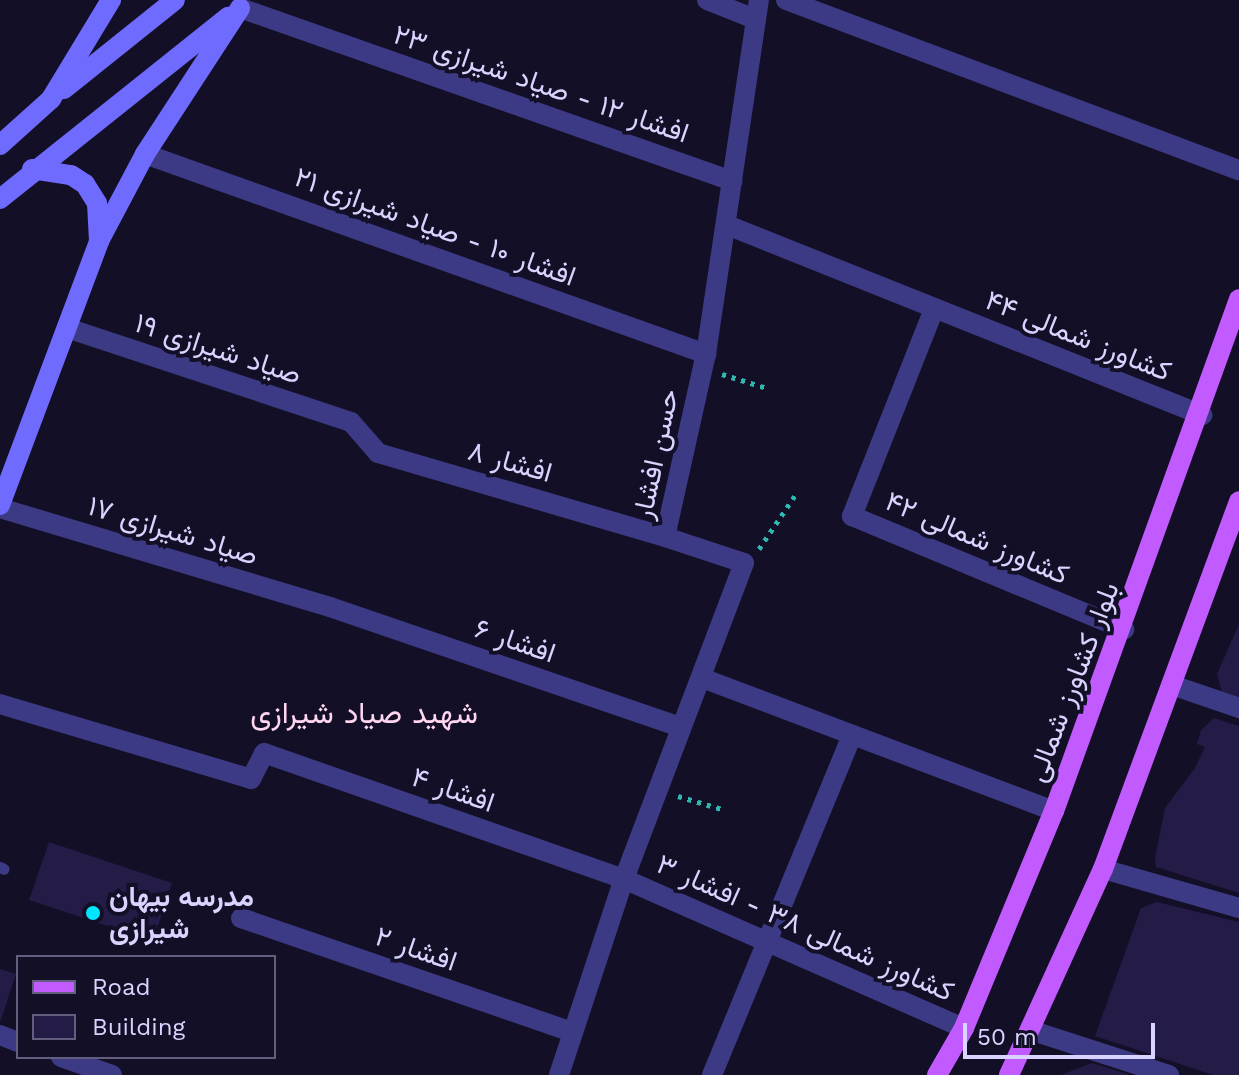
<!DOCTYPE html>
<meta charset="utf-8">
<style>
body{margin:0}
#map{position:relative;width:1239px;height:1075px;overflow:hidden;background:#130f26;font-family:"Work Sans",Vazirmatn,sans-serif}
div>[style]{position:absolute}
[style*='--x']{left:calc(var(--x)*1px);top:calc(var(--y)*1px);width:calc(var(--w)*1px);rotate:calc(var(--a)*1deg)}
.building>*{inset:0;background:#241b47}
.path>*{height:5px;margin-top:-2.5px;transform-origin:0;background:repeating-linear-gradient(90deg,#2fb8b0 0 4px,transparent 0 10px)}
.lane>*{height:11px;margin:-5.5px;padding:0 5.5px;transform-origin:5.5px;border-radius:5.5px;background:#3d3a85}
.street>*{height:20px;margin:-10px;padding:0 10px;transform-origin:10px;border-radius:10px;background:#3d3a85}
.secondary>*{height:20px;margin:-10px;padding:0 10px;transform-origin:10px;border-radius:10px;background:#6f6bff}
.primary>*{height:20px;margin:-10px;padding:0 10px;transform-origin:10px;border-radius:10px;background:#c25bff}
.dots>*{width:22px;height:22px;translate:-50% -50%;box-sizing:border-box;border:4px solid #130f26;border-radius:50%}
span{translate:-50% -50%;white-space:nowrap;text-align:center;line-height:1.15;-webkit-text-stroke:8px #130f26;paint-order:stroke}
.street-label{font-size:28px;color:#d9d4ff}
.poi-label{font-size:28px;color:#d9d4ff;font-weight:700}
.left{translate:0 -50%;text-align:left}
.neighbourhood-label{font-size:30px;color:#ffd6f0}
.legend{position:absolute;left:16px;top:955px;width:260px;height:104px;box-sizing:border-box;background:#130f26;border:2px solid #625e7d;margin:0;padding:10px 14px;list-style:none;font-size:24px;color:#d9d4ff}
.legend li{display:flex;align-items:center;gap:16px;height:40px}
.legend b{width:40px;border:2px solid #625e7d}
.scale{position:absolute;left:963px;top:1023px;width:192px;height:36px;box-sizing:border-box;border:4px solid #d9d4ff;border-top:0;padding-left:10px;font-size:24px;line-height:28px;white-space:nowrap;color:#d9d4ff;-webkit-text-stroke:6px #130f26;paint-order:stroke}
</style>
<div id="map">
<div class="building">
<div style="clip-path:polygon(1239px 624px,1239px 698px,1222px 693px,1217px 674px)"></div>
<div style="clip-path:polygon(1214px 718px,1239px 726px,1239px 893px,1156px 867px,1155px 858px,1165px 808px,1195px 768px,1205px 747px,1197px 744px,1201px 730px)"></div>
<div style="clip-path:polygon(49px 842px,172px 883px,153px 941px,29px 900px)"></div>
<div style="clip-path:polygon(1157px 902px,1239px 922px,1239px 1075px,1213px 1075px,1095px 1036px,1141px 908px)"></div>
<div style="clip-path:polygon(0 969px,16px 974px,1px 1020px,0 1020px)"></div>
<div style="clip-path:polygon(1092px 1063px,1128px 1074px,1128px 1075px,1061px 1075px)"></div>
</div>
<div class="path">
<div style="--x:722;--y:374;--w:47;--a:17.3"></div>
<div style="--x:759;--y:549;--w:66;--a:-56.1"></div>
<div style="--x:678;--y:796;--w:49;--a:16.6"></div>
</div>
<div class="lane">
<div style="--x:0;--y:867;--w:4;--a:27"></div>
</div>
<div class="street">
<div style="--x:707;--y:0;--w:52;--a:21.6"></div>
<div style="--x:786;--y:0;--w:484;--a:20.6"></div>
<div style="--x:240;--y:8;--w:522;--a:19.37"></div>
<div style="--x:145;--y:154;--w:596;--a:19.62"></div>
<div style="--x:727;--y:225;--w:512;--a:21.8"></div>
<div style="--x:934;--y:309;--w:223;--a:111.6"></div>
<div style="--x:852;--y:516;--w:295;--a:22.6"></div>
<div style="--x:67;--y:328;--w:299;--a:18.3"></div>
<div style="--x:351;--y:422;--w:41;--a:48.9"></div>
<div style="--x:378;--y:453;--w:299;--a:16.3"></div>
<div style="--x:0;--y:508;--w:345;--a:16.7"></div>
<div style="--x:330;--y:607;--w:371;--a:18.9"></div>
<div style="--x:702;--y:678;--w:376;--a:20.7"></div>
<div style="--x:1172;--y:685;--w:71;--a:18.9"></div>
<div style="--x:0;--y:704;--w:262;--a:16.6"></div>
<div style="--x:251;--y:779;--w:29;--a:-63"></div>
<div style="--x:264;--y:753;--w:381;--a:19.3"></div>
<div style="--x:624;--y:879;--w:371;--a:23.7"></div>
<div style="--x:1103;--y:869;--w:141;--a:16"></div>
<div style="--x:241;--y:918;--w:350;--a:19"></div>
<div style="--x:1033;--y:1031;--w:143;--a:17.9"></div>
<div style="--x:0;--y:1035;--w:19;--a:21"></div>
<div style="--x:61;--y:1057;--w:54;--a:19.4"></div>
<div style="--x:559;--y:1075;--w:206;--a:-71.7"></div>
<div style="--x:624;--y:879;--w:338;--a:-69.2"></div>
<div style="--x:744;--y:563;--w:83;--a:-161.8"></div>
<div style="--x:665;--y:537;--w:188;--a:-77.4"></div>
<div style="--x:706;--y:354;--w:358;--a:-81.5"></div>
<div style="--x:712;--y:1075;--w:368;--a:-67.6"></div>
</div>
<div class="secondary">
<div style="--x:64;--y:89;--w:142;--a:-38.7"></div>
<div style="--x:0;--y:145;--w:69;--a:-42"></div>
<div style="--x:51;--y:99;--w:116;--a:-58.8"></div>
<div style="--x:32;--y:169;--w:39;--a:9"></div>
<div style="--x:71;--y:175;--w:17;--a:33"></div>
<div style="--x:85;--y:184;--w:22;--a:58"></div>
<div style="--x:97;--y:203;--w:38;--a:87"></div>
<div style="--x:0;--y:199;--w:292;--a:-38.6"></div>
<div style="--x:0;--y:505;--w:282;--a:-69.4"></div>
<div style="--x:99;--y:241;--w:98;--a:-62.1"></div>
<div style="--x:145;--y:154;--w:174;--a:-56.9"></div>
</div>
<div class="primary">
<div style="--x:937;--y:1075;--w:54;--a:-60.1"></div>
<div style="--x:964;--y:1028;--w:235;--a:-67.5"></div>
<div style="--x:1054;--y:811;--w:544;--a:-70.13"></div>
<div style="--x:1009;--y:1075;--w:226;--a:-65.5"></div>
<div style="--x:1103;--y:869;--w:392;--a:-69.7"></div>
</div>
<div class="dots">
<div style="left:93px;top:913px;background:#00e5ff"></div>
</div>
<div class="street-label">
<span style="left:541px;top:84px;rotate:19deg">افشار ۱۲ - صیاد شیرازی ۲۳</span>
<span style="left:435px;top:227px;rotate:20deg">افشار ۱۰ - صیاد شیرازی ۲۱</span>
<span style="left:1078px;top:336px;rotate:22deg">کشاورز شمالی ۴۴</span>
<span style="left:218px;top:349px;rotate:18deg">صیاد شیرازی ۱۹</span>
<span style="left:656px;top:454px;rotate:-78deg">حسن افشار</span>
<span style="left:510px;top:462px;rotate:16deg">افشار ۸</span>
<span style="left:173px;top:531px;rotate:17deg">صیاد شیرازی ۱۷</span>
<span style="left:977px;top:538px;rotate:23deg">کشاورز شمالی ۴۲</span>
<span style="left:515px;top:641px;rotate:19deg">افشار ۶</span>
<span style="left:1073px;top:682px;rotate:-69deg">بلوار کشاورز شمالی</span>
<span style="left:453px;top:790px;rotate:19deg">افشار ۴</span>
<span style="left:805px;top:928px;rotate:24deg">کشاورز شمالی ۳۸ - افشار ۳</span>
<span style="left:416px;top:949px;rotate:19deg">افشار ۲</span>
</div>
<div class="poi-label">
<span class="left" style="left:109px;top:913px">مدرسه بیهان<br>شیرازی</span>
</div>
<div class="neighbourhood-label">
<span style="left:364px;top:713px">شهید صیاد شیرازی</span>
</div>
<ul class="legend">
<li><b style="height:10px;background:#c25bff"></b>Road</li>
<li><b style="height:22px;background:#241b47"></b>Building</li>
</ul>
<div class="scale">50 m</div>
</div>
